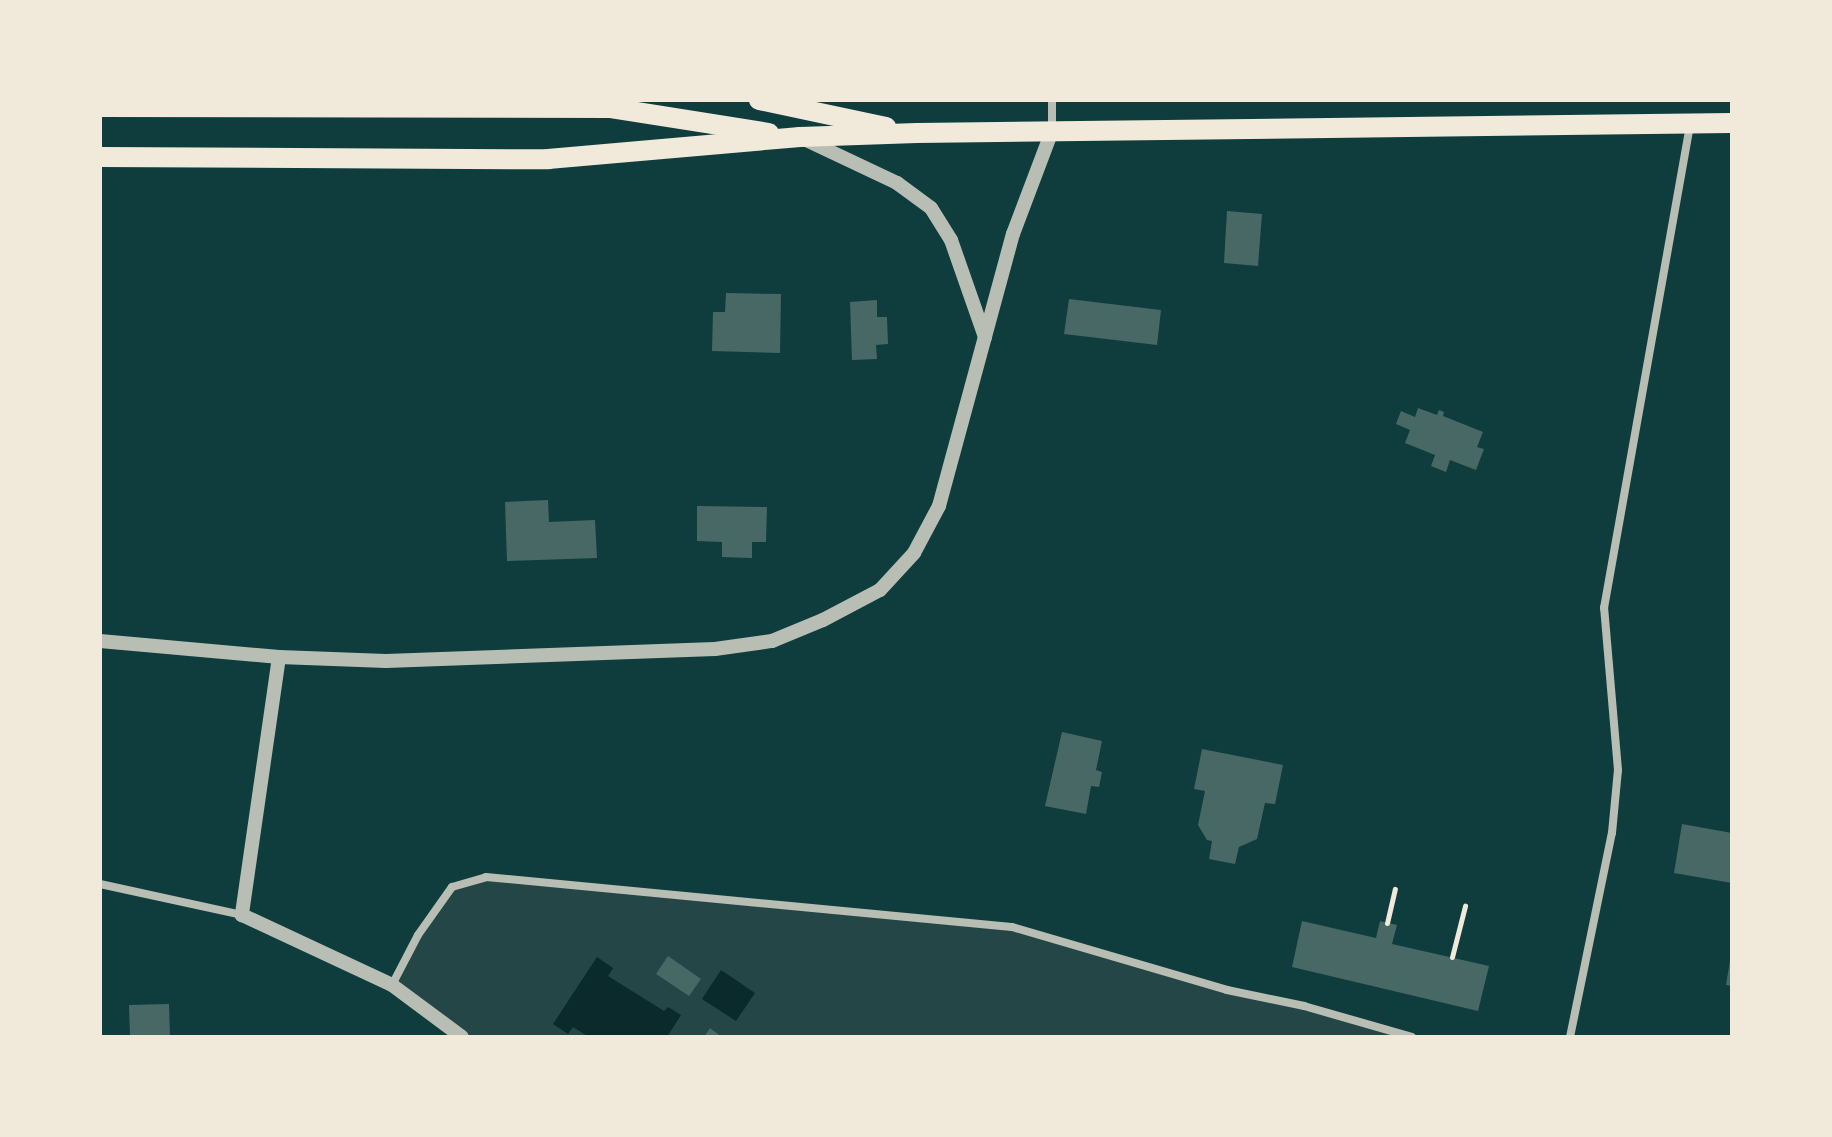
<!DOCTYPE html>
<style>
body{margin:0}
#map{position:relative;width:1832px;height:1137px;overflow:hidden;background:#0f3d3e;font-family:Raleway,sans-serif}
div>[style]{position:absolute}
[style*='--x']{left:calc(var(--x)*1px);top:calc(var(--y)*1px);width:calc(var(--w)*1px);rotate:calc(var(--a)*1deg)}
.green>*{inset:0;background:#244646}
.water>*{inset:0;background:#0a2a2b}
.building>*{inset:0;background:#486865}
.path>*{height:5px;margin:-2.5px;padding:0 2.5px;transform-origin:2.5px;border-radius:2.5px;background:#f1e9da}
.minor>*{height:8px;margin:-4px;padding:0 4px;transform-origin:4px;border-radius:4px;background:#b8beb3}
.tertiary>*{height:14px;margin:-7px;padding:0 7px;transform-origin:7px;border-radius:7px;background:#b8beb3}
.primary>*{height:20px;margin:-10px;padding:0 10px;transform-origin:10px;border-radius:10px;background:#f1e9da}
span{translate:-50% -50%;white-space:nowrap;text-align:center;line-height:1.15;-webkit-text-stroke:8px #f1e9da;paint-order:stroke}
.frame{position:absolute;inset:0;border:102px solid #f1e9da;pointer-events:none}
</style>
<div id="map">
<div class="green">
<div style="clip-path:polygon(486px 877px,1012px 927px,1412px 1037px,462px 1037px,392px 985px,452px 887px)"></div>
</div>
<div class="water">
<div style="clip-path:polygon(597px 957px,613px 968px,608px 976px,664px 1011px,668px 1007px,681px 1015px,667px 1037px,589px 1037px,573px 1027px,568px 1034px,553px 1024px)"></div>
<div style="clip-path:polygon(721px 970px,755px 993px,736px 1021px,702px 999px)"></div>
</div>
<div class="building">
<div style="clip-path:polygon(1227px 211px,1262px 214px,1258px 266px,1224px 263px)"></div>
<div style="clip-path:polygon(726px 293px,781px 294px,780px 353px,712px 351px,713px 312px,725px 312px)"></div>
<div style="clip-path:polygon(1069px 299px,1161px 310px,1157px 345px,1064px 334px)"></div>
<div style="clip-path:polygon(877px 300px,877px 317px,887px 317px,888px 344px,876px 345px,877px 359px,852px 360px,850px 302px)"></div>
<div style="clip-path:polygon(1418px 408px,1437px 415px,1439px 410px,1444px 412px,1443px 416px,1483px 432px,1477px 447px,1484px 449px,1476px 470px,1450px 460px,1446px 472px,1431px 466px,1435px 455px,1405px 443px,1410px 430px,1396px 424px,1401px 411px,1415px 417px)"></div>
<div style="clip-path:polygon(548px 500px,549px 522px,595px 520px,597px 558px,507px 561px,505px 502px)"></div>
<div style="clip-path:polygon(697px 506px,767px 507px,766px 542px,752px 542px,752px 558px,722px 557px,722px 542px,697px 541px)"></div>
<div style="clip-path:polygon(1062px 732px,1102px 741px,1096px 770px,1102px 772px,1099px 787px,1091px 786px,1086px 814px,1045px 806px)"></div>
<div style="clip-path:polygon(1202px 749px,1283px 765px,1275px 804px,1265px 803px,1257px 839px,1239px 847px,1235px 864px,1209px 859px,1212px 841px,1207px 840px,1198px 825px,1205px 791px,1194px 789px)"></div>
<div style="clip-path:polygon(1682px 824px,1732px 833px,1732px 883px,1674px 873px)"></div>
<div style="clip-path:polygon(1302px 921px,1376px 938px,1380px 921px,1397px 925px,1392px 944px,1489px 966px,1478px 1011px,1292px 967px)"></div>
<div style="clip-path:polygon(668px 956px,701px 979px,689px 996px,656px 974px)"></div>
<div style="clip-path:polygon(1730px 961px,1732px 962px,1732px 986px,1726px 985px)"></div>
<div style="clip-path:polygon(169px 1004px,170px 1037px,130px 1037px,129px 1005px)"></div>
<div style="clip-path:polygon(710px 1028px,722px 1037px,704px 1037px)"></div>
</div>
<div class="path">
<div style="--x:1387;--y:923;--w:35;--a:-77"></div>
<div style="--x:1452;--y:957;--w:53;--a:-75.7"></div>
</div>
<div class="minor">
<div style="--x:1052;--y:100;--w:31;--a:90"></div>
<div style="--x:100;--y:884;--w:145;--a:12.3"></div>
<div style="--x:392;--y:985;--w:56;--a:-62.5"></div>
<div style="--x:418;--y:935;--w:59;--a:-54.7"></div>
<div style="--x:452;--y:887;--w:35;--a:-16"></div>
<div style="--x:486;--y:877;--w:528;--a:5.43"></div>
<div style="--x:1012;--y:927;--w:224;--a:16.3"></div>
<div style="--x:1227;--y:990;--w:79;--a:11.7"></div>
<div style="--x:1304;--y:1006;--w:112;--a:16"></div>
<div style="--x:1570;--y:1037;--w:208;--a:-78.4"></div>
<div style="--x:1612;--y:833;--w:63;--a:-84.6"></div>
<div style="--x:1618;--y:770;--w:163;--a:-94.9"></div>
<div style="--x:1604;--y:608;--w:492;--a:-79.9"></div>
</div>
<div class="tertiary">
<div style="--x:804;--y:139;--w:103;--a:25.3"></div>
<div style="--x:897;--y:183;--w:42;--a:36.3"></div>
<div style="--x:931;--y:208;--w:38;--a:58"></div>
<div style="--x:951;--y:240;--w:103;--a:70.7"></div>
<div style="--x:100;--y:641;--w:180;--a:5.1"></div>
<div style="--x:279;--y:657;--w:107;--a:2.1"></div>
<div style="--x:386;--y:661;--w:329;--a:-2.1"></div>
<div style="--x:715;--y:649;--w:58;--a:-8"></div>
<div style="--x:772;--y:641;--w:55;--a:-22.4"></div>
<div style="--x:823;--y:620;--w:64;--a:-27.8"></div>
<div style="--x:880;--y:590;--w:50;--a:-47.4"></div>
<div style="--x:914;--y:553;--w:53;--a:-62"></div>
<div style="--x:939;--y:506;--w:282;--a:-74.8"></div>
<div style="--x:1013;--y:234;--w:110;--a:-69.3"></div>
<div style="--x:279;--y:657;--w:261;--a:98.2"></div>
<div style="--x:242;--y:915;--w:166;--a:25"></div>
<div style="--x:392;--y:985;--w:87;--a:36.6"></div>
</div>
<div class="primary">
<div style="--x:759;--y:100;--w:130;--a:12"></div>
<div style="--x:100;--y:107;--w:511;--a:0.11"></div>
<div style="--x:611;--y:108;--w:160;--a:9"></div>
<div style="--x:100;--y:157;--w:448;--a:0.3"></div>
<div style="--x:548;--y:159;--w:253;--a:-5"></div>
<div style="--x:800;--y:137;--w:117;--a:-2"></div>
<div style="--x:917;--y:133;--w:815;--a:-0.7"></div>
</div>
<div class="frame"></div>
</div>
